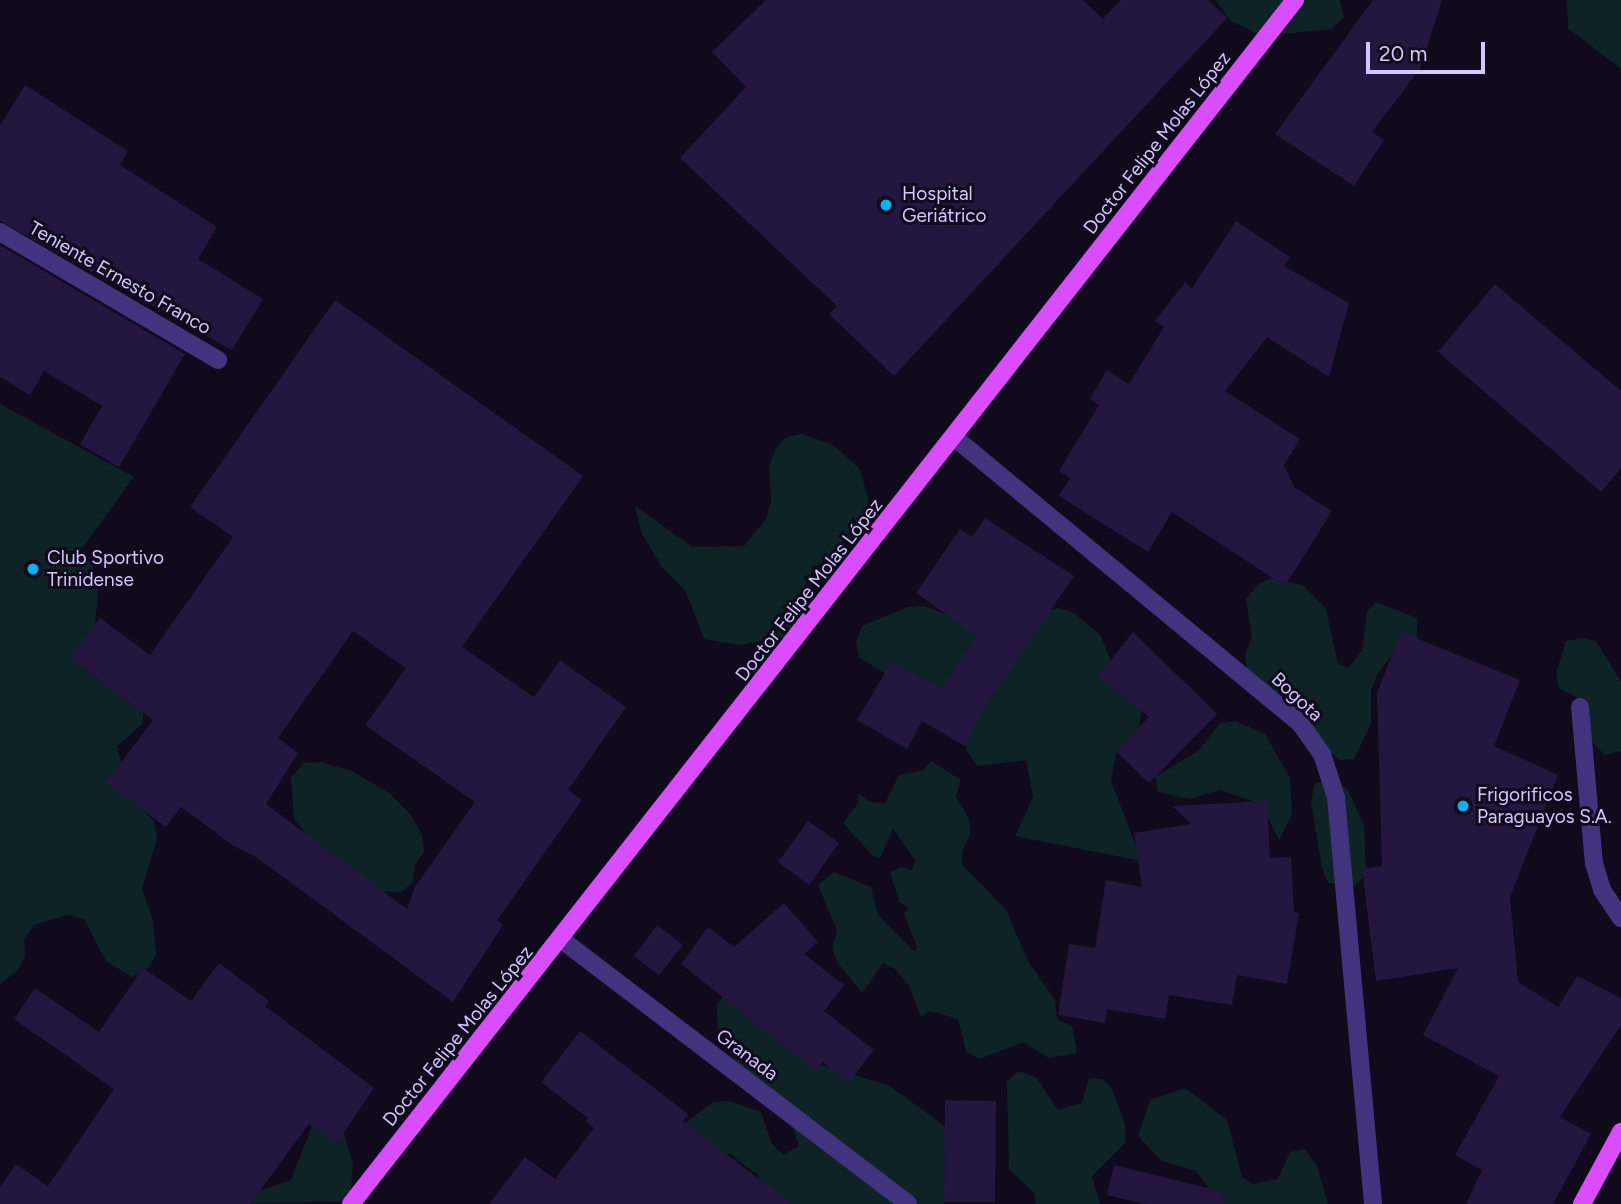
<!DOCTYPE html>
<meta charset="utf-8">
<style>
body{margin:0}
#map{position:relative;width:1621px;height:1204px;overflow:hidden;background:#100a1c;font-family:Figtree,sans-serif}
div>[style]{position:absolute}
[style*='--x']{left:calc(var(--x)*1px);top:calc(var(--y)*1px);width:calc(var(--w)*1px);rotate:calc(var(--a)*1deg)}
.green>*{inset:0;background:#0d2326}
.building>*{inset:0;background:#24163e}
.minor>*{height:18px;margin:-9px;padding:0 9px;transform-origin:9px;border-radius:9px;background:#42337e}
.major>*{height:18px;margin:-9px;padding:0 9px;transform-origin:9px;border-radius:9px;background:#d94dff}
.dots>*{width:19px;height:19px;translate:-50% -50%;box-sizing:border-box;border:4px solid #100a1c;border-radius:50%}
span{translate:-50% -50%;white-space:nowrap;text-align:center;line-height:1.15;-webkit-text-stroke:6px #100a1c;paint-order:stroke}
.street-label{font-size:19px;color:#d5c6ff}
.poi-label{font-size:19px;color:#d5c6ff}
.left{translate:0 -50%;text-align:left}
.scale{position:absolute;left:1366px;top:42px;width:119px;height:32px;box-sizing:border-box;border:4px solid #d5c6ff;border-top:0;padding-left:9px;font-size:21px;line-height:24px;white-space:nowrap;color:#d5c6ff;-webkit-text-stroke:5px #100a1c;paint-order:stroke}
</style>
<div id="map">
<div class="green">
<div style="clip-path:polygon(1215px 0,1340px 0,1344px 18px,1332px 29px,1262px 36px,1231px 21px)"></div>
<div style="clip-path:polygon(1567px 0,1621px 0,1621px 69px,1568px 28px)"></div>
<div style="clip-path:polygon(0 404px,134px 477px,78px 554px,91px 557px,98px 591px,95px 625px,79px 654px,85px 670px,143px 705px,143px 723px,117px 746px,130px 795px,154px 822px,157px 839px,142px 889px,153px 920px,156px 955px,147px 970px,132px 977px,106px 961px,84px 919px,67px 915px,34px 925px,24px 939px,25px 956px,17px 971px,0 984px)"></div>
<div style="clip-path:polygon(802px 434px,833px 445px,860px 469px,869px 502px,865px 521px,813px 570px,805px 586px,806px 623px,794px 635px,739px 645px,704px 639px,686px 592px,662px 567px,642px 534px,635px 506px,693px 547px,744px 546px,766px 519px,771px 501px,769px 467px,775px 450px,786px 437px)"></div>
<div style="clip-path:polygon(1271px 578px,1303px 585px,1326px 609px,1338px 664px,1348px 668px,1362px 651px,1367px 611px,1376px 602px,1417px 618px,1417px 638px,1391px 656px,1377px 675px,1371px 691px,1371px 724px,1354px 759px,1341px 760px,1330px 753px,1247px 670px,1245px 655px,1252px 638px,1246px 599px,1258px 584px)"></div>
<div style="clip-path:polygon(924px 606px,972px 624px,998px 667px,1014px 664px,1043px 611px,1058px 608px,1074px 613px,1101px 636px,1113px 667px,1142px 710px,1139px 727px,1116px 753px,1111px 781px,1142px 861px,1015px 836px,1033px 797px,1026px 760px,977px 766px,967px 751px,960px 721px,859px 657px,856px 641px,862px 626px,908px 607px)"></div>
<div style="clip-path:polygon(1582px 638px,1596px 641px,1621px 682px,1621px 751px,1605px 755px,1593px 743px,1585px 710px,1575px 696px,1559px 689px,1556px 673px,1566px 641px)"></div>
<div style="clip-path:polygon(1236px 721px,1265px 734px,1290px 778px,1292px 815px,1279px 840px,1265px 812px,1252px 801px,1220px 790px,1189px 799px,1158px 792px,1155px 777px,1199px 750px,1220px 723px)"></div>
<div style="clip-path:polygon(931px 761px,961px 780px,956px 796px,969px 819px,970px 834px,962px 852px,962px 864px,1006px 910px,1028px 961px,1055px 1000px,1057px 1019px,1072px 1026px,1077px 1053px,1049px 1058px,1024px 1042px,979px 1059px,966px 1051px,958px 1019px,930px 1011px,921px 1017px,909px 985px,895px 969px,883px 963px,862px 993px,837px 962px,832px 947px,837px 931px,818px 885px,834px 872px,871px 887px,878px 915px,914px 951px,917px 947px,904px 914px,908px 908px,899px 901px,890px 872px,901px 867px,912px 870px,915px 860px,893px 829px,880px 858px,873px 856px,843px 823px,859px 802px,858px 793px,870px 802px,885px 803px,899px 775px,924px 770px)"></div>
<div style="clip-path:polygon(320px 762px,352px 771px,389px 793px,411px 815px,422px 835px,424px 852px,415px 865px,413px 882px,401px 892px,379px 891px,311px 841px,294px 819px,291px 777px,304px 763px)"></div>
<div style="clip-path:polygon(1334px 780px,1348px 790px,1364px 825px,1366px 875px,1354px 886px,1328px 883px,1322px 868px,1311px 802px,1315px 783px)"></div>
<div style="clip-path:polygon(726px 992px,794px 1051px,824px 1066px,888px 1085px,941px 1123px,952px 1136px,953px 1190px,943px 1204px,779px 1204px,763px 1188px,757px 1174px,730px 1154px,712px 1156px,659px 1143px,713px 1102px,729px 1101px,761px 1112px,772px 1144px,784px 1155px,799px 1146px,794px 1130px,718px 1039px,717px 1005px)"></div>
<div style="clip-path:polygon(1018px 1071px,1036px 1077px,1058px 1110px,1082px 1103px,1089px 1078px,1102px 1079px,1111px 1087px,1125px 1124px,1126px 1142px,1092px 1176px,1100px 1204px,1036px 1204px,1034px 1193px,1009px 1169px,1007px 1082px)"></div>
<div style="clip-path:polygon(1185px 1088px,1227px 1120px,1242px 1177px,1253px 1184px,1278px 1179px,1290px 1152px,1305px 1149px,1317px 1166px,1328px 1204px,1221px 1204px,1196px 1171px,1162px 1161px,1138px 1136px,1150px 1100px)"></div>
<div style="clip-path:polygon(314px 1121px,343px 1131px,353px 1164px,350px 1201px,241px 1204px,259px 1191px,291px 1180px)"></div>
</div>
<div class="building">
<div style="clip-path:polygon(766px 0,1083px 0,1103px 19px,1121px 0,1208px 0,1227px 18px,894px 376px,829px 314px,837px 306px,680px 158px,746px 87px,712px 52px)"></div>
<div style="clip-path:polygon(1373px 0,1442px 0,1420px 69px,1372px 132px,1384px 140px,1354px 186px,1275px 134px)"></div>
<div style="clip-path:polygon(25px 85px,128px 151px,120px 165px,217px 227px,198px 259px,263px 299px,232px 350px,0 221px,0 126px)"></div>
<div style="clip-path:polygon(1236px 221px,1290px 257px,1284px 266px,1349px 303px,1329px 377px,1267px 337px,1225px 391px,1300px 439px,1284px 465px,1294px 487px,1332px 511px,1285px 586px,1172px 512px,1148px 552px,1059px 496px,1070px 478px,1059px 471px,1099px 405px,1090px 399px,1107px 370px,1129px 384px,1164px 327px,1155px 321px,1185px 282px,1192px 288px)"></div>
<div style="clip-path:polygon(0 245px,185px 354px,119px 467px,80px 444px,102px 406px,44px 371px,30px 395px,0 377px)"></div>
<div style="clip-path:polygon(1495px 284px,1621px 391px,1621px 468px,1601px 492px,1438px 352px)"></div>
<div style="clip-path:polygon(evenodd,335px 300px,583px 476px,462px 647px,534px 697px,560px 660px,626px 707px,568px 790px,582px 800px,497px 920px,503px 925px,453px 1002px,256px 857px,234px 846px,181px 807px,166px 827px,106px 783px,153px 720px,70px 658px,100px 618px,150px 655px,233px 537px,190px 507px,335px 300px,353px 631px,406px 668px,365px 725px,475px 802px,415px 887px,407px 909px,266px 804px,298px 753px,278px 738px,353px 631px)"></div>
<div style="clip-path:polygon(985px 518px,1074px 576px,981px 712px,965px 746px,922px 721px,907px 749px,857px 720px,892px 661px,941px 689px,977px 636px,916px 593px,960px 529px,972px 537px)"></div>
<div style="clip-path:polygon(1133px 632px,1217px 714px,1149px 783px,1116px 751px,1149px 717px,1098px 676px)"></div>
<div style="clip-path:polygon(1401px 632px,1520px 680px,1494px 746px,1558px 775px,1510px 897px,1518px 982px,1558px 1007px,1577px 976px,1621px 998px,1621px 1025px,1560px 1117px,1591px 1134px,1553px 1204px,1466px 1204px,1482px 1170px,1455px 1155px,1499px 1076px,1423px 1035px,1458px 968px,1376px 981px,1362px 869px,1382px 866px,1377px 693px)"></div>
<div style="clip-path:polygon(1267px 801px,1270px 858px,1291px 857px,1294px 912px,1299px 913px,1287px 984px,1237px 975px,1232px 1005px,1169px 995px,1165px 1019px,1107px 1009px,1105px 1023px,1058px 1015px,1069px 944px,1095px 948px,1106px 880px,1142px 887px,1134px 833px,1191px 824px,1172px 806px)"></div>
<div style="clip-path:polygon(808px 821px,839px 843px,809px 885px,778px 862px)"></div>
<div style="clip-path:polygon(784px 903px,818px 942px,804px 954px,844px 985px,824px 1011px,874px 1050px,848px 1083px,823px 1062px,816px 1071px,681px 964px,708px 927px,734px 947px)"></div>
<div style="clip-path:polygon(657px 925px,683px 945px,659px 975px,634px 956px)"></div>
<div style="clip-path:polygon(219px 963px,269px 1001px,265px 1006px,374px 1088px,337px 1143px,309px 1124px,250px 1204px,0 1204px,0 1187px,16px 1164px,48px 1186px,114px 1089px,14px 1019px,35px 988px,99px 1032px,143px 968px,191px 1001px)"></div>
<div style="clip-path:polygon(580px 1031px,688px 1114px,683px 1121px,792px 1204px,489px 1204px,525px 1157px,555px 1179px,594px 1128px,586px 1122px,588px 1118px,541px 1082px)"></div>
<div style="clip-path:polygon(945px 1100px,996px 1101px,995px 1202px,944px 1202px)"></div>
<div style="clip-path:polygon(1114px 1165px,1224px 1192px,1223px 1204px,1145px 1204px,1107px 1195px)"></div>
</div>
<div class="minor">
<div style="--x:0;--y:232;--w:253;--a:30.4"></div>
<div style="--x:955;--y:438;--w:447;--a:39.6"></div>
<div style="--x:1300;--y:723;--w:38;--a:55"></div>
<div style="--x:1322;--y:754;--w:45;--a:72"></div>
<div style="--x:1336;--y:797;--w:409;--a:84.8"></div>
<div style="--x:1580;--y:707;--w:157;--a:84.9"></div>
<div style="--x:1594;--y:863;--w:28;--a:73"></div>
<div style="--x:1602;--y:890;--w:34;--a:56"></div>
<div style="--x:562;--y:940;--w:435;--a:37.3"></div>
</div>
<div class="major">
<div style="--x:351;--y:1204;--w:1530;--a:-51.9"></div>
<div style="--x:1582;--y:1204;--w:82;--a:-61.6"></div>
</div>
<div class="dots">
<div style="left:886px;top:205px;background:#00b2f1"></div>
<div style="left:33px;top:569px;background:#00b2f1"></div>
<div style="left:1463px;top:806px;background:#00b2f1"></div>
</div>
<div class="street-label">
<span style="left:1157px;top:143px;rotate:-52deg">Doctor Felipe Molas López</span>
<span style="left:120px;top:278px;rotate:30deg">Teniente Ernesto Franco</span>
<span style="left:809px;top:590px;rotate:-52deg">Doctor Felipe Molas López</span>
<span style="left:1297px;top:697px;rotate:43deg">Bogota</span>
<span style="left:458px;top:1036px;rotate:-51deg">Doctor Felipe Molas López</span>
<span style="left:747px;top:1055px;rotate:37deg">Granada</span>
</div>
<div class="poi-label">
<span class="left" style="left:902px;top:205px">Hospital<br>Geriátrico</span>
<span class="left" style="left:47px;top:569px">Club Sportivo<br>Trinidense</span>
<span class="left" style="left:1477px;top:806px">Frigorificos<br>Paraguayos S.A.</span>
</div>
<div class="scale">20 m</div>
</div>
